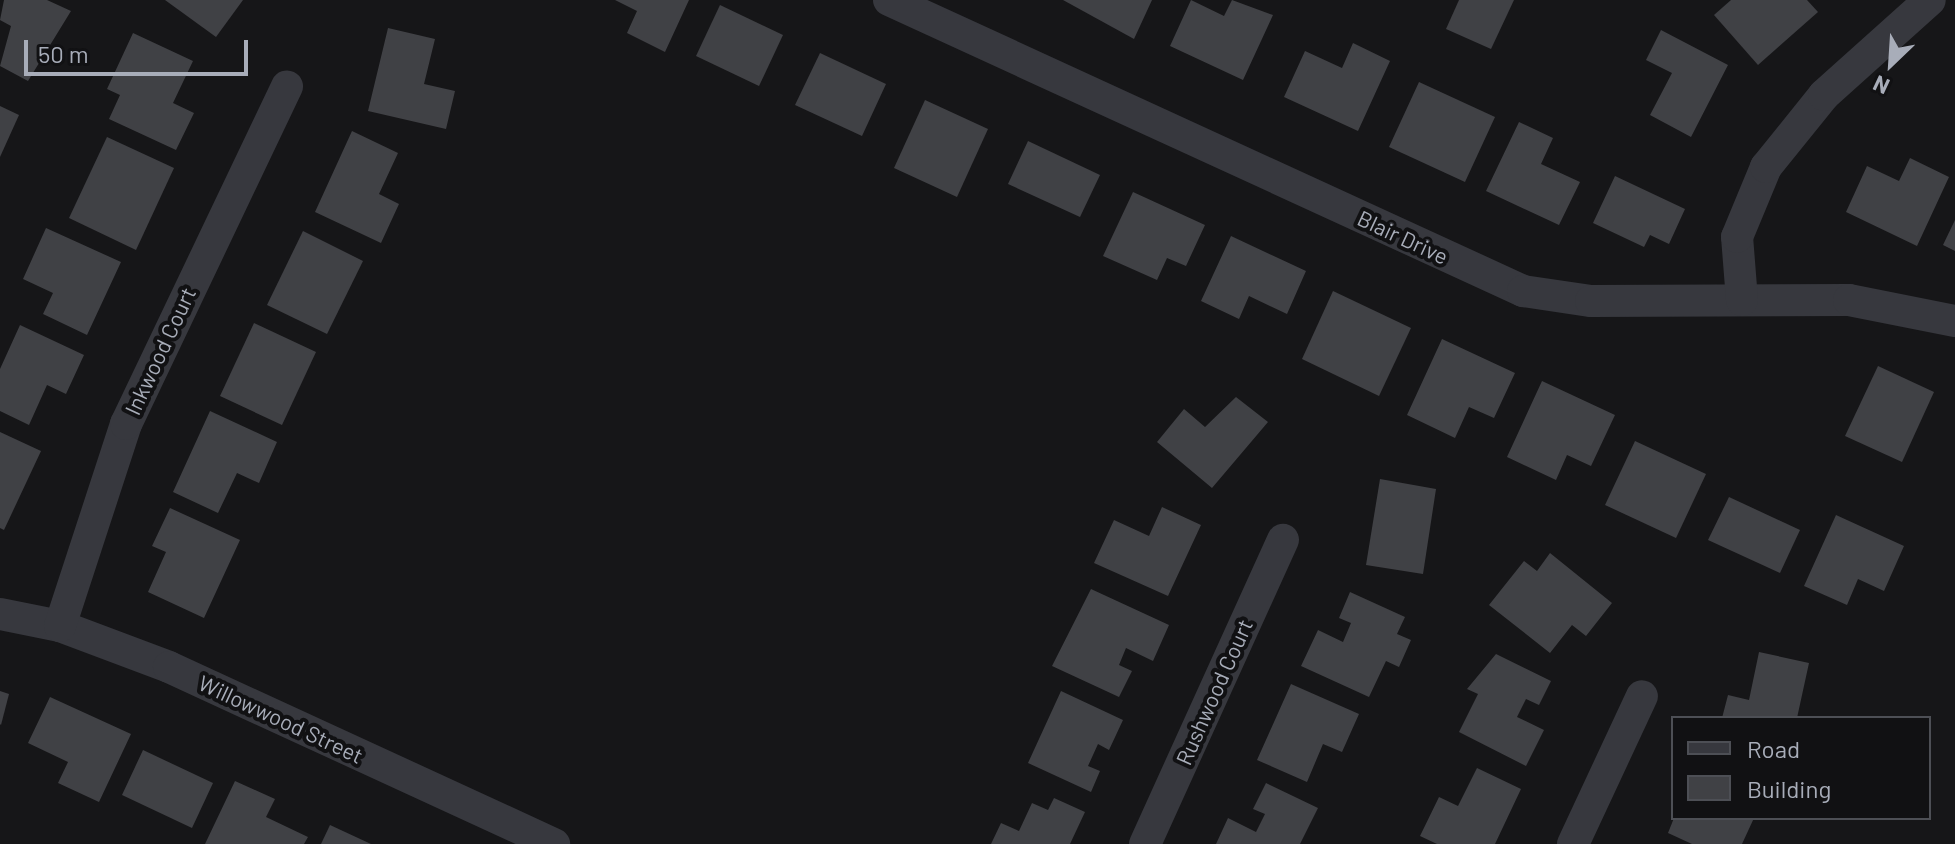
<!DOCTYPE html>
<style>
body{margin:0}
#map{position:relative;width:1955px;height:844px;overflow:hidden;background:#161618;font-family:Barlow,sans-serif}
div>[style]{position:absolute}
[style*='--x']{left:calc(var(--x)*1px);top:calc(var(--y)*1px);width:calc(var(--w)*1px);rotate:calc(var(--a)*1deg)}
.building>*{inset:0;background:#404145}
.street>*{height:32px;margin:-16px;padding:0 16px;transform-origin:16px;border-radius:16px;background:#37383e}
span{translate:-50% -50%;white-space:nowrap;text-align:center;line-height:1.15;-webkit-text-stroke:8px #111113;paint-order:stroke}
.street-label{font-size:22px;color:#a8adb9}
.legend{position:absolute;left:1671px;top:716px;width:260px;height:104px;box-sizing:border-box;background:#111113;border:2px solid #4d4f55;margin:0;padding:10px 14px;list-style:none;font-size:24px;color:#a8adb9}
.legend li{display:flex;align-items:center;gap:16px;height:40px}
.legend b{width:40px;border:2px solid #4d4f55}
.north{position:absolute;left:1851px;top:24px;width:80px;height:80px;-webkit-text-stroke:6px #111113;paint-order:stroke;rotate:205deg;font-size:22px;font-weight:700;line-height:32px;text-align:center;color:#a8adb9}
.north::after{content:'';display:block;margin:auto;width:28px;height:36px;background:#a8adb9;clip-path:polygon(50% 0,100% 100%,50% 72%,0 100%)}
.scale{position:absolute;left:24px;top:40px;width:224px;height:36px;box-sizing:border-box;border:4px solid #a8adb9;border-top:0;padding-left:10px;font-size:24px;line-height:28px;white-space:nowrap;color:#a8adb9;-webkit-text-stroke:6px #111113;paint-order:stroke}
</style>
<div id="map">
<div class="building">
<div style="clip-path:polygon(4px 0,47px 0,71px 11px,28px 81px,0 66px,11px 26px,0 20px)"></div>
<div style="clip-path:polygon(165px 0,243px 0,216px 37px)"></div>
<div style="clip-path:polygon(615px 0,689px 0,665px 52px,627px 33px,637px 11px)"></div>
<div style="clip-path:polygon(1063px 0,1152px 0,1134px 39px)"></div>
<div style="clip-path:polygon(1191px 0,1224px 16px,1232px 0,1273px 15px,1243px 80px,1170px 46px)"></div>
<div style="clip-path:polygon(1459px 0,1514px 0,1491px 49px,1446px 29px)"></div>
<div style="clip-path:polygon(1731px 0,1807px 0,1818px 12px,1758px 65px,1714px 15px)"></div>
<div style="clip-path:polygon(720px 5px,783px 35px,759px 86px,696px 56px)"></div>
<div style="clip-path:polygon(388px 28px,435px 39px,424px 84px,455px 91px,446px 129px,368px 111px)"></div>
<div style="clip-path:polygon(1661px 30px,1728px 65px,1691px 137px,1650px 115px,1672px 73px,1646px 60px)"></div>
<div style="clip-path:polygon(133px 33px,193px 61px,173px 103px,194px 113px,176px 150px,109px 119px,120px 95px,107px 89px)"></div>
<div style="clip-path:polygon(1353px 43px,1390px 61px,1358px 131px,1284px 97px,1305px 51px,1342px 68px)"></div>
<div style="clip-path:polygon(820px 53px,886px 84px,862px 136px,795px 105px)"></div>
<div style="clip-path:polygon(1419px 82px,1495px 117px,1465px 182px,1389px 147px)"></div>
<div style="clip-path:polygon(925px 100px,988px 129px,957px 197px,894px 168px)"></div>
<div style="clip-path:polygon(0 106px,19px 115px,0 157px)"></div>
<div style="clip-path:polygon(1519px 122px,1553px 138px,1541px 164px,1580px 182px,1559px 225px,1486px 191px)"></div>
<div style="clip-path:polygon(352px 131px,398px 153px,379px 194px,399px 204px,381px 243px,315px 212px)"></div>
<div style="clip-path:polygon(107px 137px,174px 168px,136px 250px,69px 218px)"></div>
<div style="clip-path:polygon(1028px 141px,1100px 175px,1080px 217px,1008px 184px)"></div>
<div style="clip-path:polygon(1910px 158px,1949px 177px,1917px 246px,1846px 212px,1867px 166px,1899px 181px)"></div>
<div style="clip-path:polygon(1615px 176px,1685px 209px,1669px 244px,1650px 235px,1644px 247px,1593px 223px)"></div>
<div style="clip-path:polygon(1133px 192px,1205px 225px,1186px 266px,1167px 258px,1157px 280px,1103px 256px)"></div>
<div style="clip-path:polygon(1955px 220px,1955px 251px,1943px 245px)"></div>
<div style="clip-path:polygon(46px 228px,121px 262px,87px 335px,43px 314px,53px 293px,23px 279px)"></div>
<div style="clip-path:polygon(303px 231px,363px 261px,327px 334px,267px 305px)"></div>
<div style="clip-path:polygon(1231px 236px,1306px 271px,1287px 314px,1249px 296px,1239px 319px,1201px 301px)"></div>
<div style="clip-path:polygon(1333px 291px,1411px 328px,1379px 396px,1302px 359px)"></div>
<div style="clip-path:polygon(254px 323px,316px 352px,282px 425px,220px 396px)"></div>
<div style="clip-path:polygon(20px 325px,84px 355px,66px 394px,47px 385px,29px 425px,0 411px,0 369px)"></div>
<div style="clip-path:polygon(1442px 339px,1515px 373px,1494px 418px,1469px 407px,1455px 438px,1407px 415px)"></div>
<div style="clip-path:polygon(1878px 366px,1934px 392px,1902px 462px,1845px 436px)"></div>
<div style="clip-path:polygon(1542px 381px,1615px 415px,1591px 466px,1567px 455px,1556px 480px,1507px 457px)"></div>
<div style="clip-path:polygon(1236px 397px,1268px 422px,1212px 488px,1157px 442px,1184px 409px,1205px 427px)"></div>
<div style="clip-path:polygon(210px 411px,277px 442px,259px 483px,237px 473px,218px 513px,173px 492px)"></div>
<div style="clip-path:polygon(0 432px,41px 451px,4px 530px,0 528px)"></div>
<div style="clip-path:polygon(1635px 441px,1706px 474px,1676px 538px,1605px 505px)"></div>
<div style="clip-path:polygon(1380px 479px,1436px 489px,1423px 574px,1366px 565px)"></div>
<div style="clip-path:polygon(1729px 497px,1800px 530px,1780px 573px,1708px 540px)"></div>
<div style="clip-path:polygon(1162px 507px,1201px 525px,1168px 596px,1094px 563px,1114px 520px,1149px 536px)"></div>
<div style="clip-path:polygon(170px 508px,240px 540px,204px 618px,148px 592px,166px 552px,152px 546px)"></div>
<div style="clip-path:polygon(1836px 515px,1904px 546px,1884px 591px,1858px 579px,1847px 605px,1804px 586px)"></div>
<div style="clip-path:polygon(1550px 553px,1612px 603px,1586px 636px,1572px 625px,1550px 653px,1489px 605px,1524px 561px,1537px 571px)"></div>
<div style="clip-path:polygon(1091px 589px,1169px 625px,1153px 661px,1126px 648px,1119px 665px,1132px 671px,1119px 697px,1052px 666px)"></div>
<div style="clip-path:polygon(1350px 592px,1405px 617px,1397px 634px,1411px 640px,1399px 667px,1386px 661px,1369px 697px,1301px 666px,1318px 630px,1343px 642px,1351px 623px,1339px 618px)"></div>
<div style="clip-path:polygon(1759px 652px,1809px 663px,1797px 718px,1722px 718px,1728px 695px,1749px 700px)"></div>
<div style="clip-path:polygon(1496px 654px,1551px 681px,1539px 705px,1526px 699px,1517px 717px,1544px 730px,1526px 766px,1459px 732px,1478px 694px,1467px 689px)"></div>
<div style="clip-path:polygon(1291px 684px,1359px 714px,1342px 752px,1323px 744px,1307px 782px,1257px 760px)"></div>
<div style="clip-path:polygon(0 691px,9px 694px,1px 725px,0 724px)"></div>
<div style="clip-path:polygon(1061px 691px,1123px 720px,1109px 750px,1098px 744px,1088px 766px,1100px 771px,1091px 792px,1028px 763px)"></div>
<div style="clip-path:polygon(50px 697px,131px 734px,99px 802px,58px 783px,68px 762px,28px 743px)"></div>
<div style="clip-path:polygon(143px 750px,213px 783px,192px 828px,122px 795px)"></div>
<div style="clip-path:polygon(1477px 768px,1521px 789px,1495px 844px,1437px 844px,1420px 836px,1439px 797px,1458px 806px)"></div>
<div style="clip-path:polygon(235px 781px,275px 799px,266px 817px,308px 837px,304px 844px,205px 844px)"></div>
<div style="clip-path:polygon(1266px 783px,1318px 808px,1300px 844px,1216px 844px,1228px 818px,1256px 832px,1265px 814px,1253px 809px)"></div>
<div style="clip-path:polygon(1054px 798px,1085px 812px,1070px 844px,991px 844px,1001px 823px,1019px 831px,1032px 803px,1048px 810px)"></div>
<div style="clip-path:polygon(1674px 818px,1754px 818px,1742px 844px,1692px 844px,1668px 833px)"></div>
<div style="clip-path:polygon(330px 825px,371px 844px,321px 844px)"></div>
</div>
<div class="street">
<div style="--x:889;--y:0;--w:698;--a:24.65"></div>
<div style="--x:1523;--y:291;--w:69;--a:8.4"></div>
<div style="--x:1591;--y:301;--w:258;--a:-0.2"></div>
<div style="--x:1849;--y:300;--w:108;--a:11.2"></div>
<div style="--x:1742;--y:300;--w:63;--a:-94.5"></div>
<div style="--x:1737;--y:237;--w:76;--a:-67.5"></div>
<div style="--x:1766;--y:167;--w:92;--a:-51.1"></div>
<div style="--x:1824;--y:95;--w:142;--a:-41.9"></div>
<div style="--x:0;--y:614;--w:61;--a:11.3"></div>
<div style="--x:60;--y:626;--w:116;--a:20.6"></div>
<div style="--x:169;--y:667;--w:424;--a:24.7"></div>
<div style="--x:60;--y:626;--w:213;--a:-71.9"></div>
<div style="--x:126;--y:424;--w:374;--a:-64.5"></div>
<div style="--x:1145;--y:844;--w:334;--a:-65.6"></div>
<div style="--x:1573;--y:844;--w:163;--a:-65"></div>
</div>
<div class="street-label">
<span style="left:1403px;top:237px;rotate:25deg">Blair Drive</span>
<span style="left:160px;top:351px;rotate:-65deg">Inkwood Court</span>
<span style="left:1214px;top:692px;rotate:-66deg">Rushwood Court</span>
<span style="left:281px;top:719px;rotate:25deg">Willowwood Street</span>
</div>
<ul class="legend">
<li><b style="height:10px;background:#37383e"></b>Road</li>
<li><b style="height:22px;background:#404145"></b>Building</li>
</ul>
<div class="north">N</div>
<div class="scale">50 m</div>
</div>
